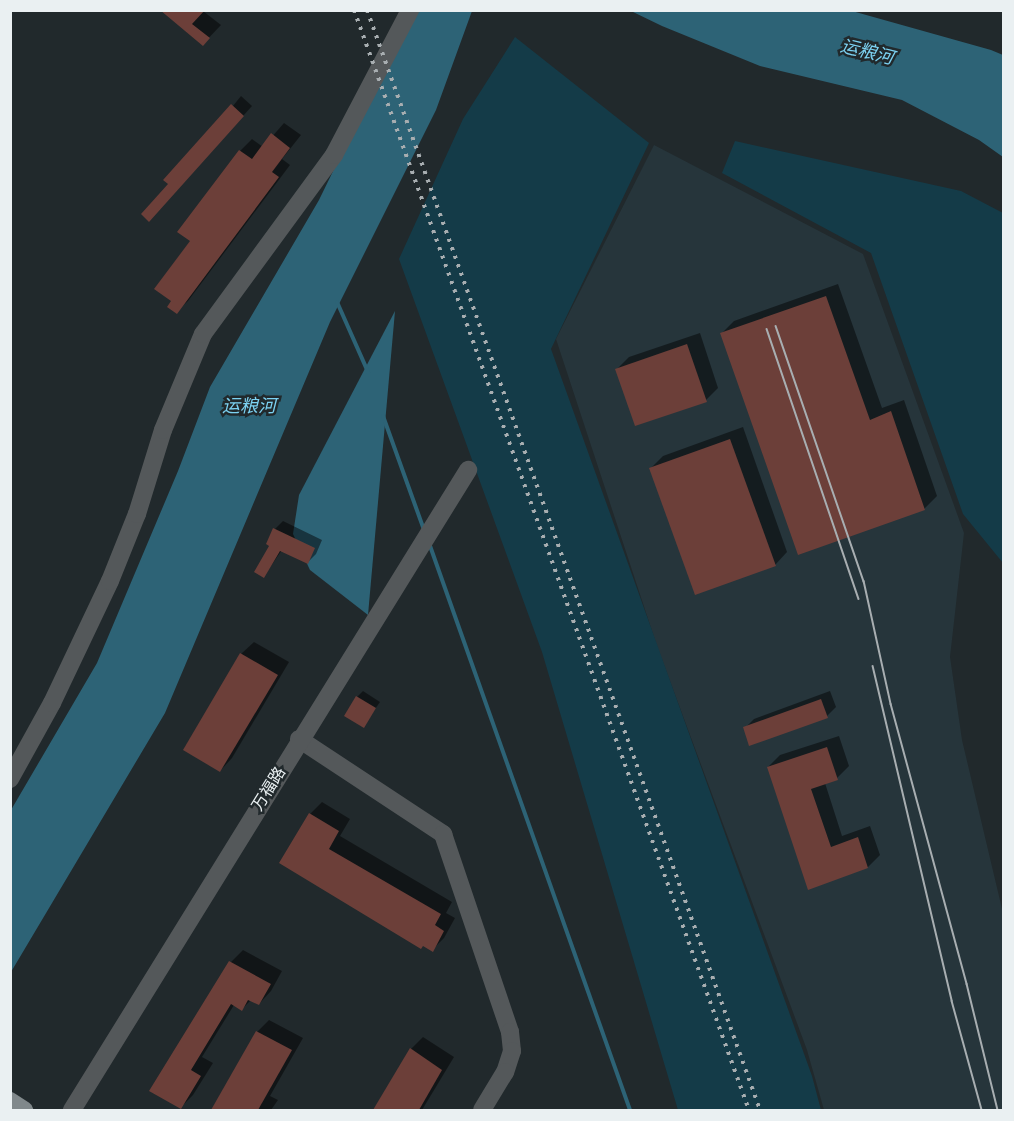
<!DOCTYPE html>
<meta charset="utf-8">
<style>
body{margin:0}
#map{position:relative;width:1014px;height:1121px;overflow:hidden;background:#21292c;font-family:"Times New Roman","Noto Sans SC",serif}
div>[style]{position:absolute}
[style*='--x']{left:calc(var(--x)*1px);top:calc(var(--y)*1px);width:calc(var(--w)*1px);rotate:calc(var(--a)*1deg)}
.built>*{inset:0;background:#26353b}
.green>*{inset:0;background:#143b48}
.water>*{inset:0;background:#2d6376}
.shadow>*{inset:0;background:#0007}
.stream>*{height:4px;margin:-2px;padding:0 2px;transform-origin:2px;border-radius:2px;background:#2d6376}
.building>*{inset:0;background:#6c3f39}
.minor>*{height:18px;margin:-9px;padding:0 9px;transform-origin:9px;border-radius:9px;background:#54585a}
.major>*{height:18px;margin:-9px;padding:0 9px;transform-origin:9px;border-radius:9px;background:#80888b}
.tram>*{height:1.5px;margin:-0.75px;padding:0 0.75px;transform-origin:0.75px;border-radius:0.75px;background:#a8aeb1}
.rail>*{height:4px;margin-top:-2px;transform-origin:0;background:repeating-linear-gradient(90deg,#a8aeb1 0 3px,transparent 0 9px)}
span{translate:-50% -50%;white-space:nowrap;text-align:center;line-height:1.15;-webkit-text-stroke:5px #21292c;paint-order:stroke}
.street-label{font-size:16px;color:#eaf0f2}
.water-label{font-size:18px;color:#7cd2f2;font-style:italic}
.frame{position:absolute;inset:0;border:12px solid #eaf0f2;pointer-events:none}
</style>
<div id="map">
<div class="built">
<div style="clip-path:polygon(654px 145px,863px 254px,964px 533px,950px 657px,962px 740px,1003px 913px,1003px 1110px,824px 1110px,807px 1050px,657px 646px,556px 339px)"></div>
</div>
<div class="green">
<div style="clip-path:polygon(515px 37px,649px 143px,551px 349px,812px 1076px,821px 1110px,678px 1110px,542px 652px,399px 259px,463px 119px)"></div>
<div style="clip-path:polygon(735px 141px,961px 191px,1003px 213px,1003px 563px,963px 514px,871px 253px,722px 173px)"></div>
</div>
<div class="water">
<div style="clip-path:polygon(411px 11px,472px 11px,436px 110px,330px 322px,165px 713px,11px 972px,11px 810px,97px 663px,178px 471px,210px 387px,319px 200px)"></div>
<div style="clip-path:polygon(631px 11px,852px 11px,991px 50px,1003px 55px,1003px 157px,979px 140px,902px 100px,760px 66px,662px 26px)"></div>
<div style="clip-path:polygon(395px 311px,368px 615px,310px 570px,293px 534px,299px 495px)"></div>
</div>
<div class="shadow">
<div style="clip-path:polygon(163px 10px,203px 11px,221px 25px,203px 44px)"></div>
<div style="clip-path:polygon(241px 96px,252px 106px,158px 211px,170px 184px)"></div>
<div style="clip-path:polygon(284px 123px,301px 135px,282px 159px,290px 165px,188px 301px,176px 312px,173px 301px,192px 241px,179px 232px,240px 151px,252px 139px,263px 147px)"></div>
<div style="clip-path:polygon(838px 284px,882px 408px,904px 400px,937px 496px,924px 509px,722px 333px,734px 321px)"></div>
<div style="clip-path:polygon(700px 333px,718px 388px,706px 400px,617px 369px,629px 357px)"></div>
<div style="clip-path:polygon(743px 427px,787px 552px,775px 565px,651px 468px,663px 456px)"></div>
<div style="clip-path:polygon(283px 521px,322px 540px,316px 554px,308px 562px,282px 550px,264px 576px,275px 529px)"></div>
<div style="clip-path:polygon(254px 642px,289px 662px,232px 758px,220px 771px,241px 654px)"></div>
<div style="clip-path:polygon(363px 691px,380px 702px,363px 726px,357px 697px)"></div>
<div style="clip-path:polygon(830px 691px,836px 707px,827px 716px,745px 728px,754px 719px)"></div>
<div style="clip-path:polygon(839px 736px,849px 766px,837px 778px,825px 783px,842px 836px,870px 826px,880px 855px,868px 867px,808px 888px,768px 767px,780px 755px)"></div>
<div style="clip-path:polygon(322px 802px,350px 819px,340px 836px,452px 902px,446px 913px,455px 918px,444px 938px,432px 950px,281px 863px,310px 814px)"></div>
<div style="clip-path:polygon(243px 950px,282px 971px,271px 991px,259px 1004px,251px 1000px,242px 1009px,234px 1005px,202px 1057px,213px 1063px,193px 1095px,181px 1107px,151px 1090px,231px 962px)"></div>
<div style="clip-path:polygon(269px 1020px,303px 1038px,270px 1096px,278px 1100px,271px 1110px,212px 1110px,257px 1032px)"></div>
<div style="clip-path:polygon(423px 1037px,454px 1057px,422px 1110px,375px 1110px,411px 1049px)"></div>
</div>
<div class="stream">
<div style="--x:337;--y:302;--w:77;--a:66.1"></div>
<div style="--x:383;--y:416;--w:121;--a:70.2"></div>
<div style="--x:429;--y:543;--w:602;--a:70.48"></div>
</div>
<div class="building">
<div style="clip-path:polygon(160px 10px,205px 10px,192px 24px,210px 38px,203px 46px)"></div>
<div style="clip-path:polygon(231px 104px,244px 116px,149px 222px,141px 214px,168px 184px,163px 180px)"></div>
<div style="clip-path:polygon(271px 133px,290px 148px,272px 172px,279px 177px,177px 314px,167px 307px,171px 301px,154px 289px,190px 241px,177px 232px,239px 150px,252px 159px)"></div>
<div style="clip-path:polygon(826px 296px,870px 420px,891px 411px,925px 510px,798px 555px,720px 333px)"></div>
<div style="clip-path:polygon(687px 344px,707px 402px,635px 426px,615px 369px)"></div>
<div style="clip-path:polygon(730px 439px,776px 566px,695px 595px,649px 468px)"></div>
<div style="clip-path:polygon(273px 528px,315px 548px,308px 564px,280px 551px,264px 578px,254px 572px,269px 546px,266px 544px)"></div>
<div style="clip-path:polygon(240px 653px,278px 675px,220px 772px,183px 750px)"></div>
<div style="clip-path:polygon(356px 696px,376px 708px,364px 728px,344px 716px)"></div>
<div style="clip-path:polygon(821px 699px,828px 718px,749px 746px,743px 727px)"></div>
<div style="clip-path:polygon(827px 747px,838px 780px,811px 789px,831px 847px,858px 837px,868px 868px,808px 890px,767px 767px)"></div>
<div style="clip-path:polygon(309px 813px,339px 831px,329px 849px,441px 914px,435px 925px,444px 931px,433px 952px,423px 946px,421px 949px,279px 863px)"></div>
<div style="clip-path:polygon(229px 961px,271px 984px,259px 1005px,248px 1000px,242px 1011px,231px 1004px,191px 1070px,201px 1076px,181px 1109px,149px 1091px)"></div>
<div style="clip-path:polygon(256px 1031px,292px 1050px,258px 1110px,211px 1110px)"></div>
<div style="clip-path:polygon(410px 1048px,442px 1070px,419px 1110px,373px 1110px)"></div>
</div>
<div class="minor">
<div style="--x:299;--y:739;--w:173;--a:33.4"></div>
<div style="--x:443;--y:834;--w:209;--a:71.3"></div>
<div style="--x:510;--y:1032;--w:19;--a:84"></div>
<div style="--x:512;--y:1051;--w:22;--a:108"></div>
<div style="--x:505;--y:1072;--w:44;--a:121.2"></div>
<div style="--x:10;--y:779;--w:87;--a:-61.1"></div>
<div style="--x:52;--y:703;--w:135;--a:-64.6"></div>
<div style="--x:110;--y:581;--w:72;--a:-68.1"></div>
<div style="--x:137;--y:514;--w:88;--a:-72.8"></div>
<div style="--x:163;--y:430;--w:104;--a:-67.4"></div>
<div style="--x:203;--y:334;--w:222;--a:-53.8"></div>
<div style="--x:334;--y:155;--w:164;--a:-62.3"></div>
<div style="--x:72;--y:1110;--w:753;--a:-58.25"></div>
</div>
<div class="major">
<div style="--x:10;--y:1101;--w:17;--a:33"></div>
</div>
<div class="tram">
<div style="--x:776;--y:326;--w:270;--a:71"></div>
<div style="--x:864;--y:581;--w:126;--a:77.6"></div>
<div style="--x:891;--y:704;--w:290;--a:74.8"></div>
<div style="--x:967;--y:984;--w:130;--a:76.2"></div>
<div style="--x:767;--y:329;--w:285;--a:71.2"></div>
<div style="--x:873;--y:666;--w:344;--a:76.7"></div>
<div style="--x:952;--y:1001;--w:113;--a:74.6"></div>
</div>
<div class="rail">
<div style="--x:354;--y:10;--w:1169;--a:70.25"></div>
<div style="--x:367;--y:10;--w:1168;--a:70.34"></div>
</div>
<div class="street-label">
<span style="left:269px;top:789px;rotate:-58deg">万福路</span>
</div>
<div class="water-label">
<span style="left:867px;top:52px;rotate:14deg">运粮河</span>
<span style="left:249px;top:406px">运粮河</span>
</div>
<div class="frame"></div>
</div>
